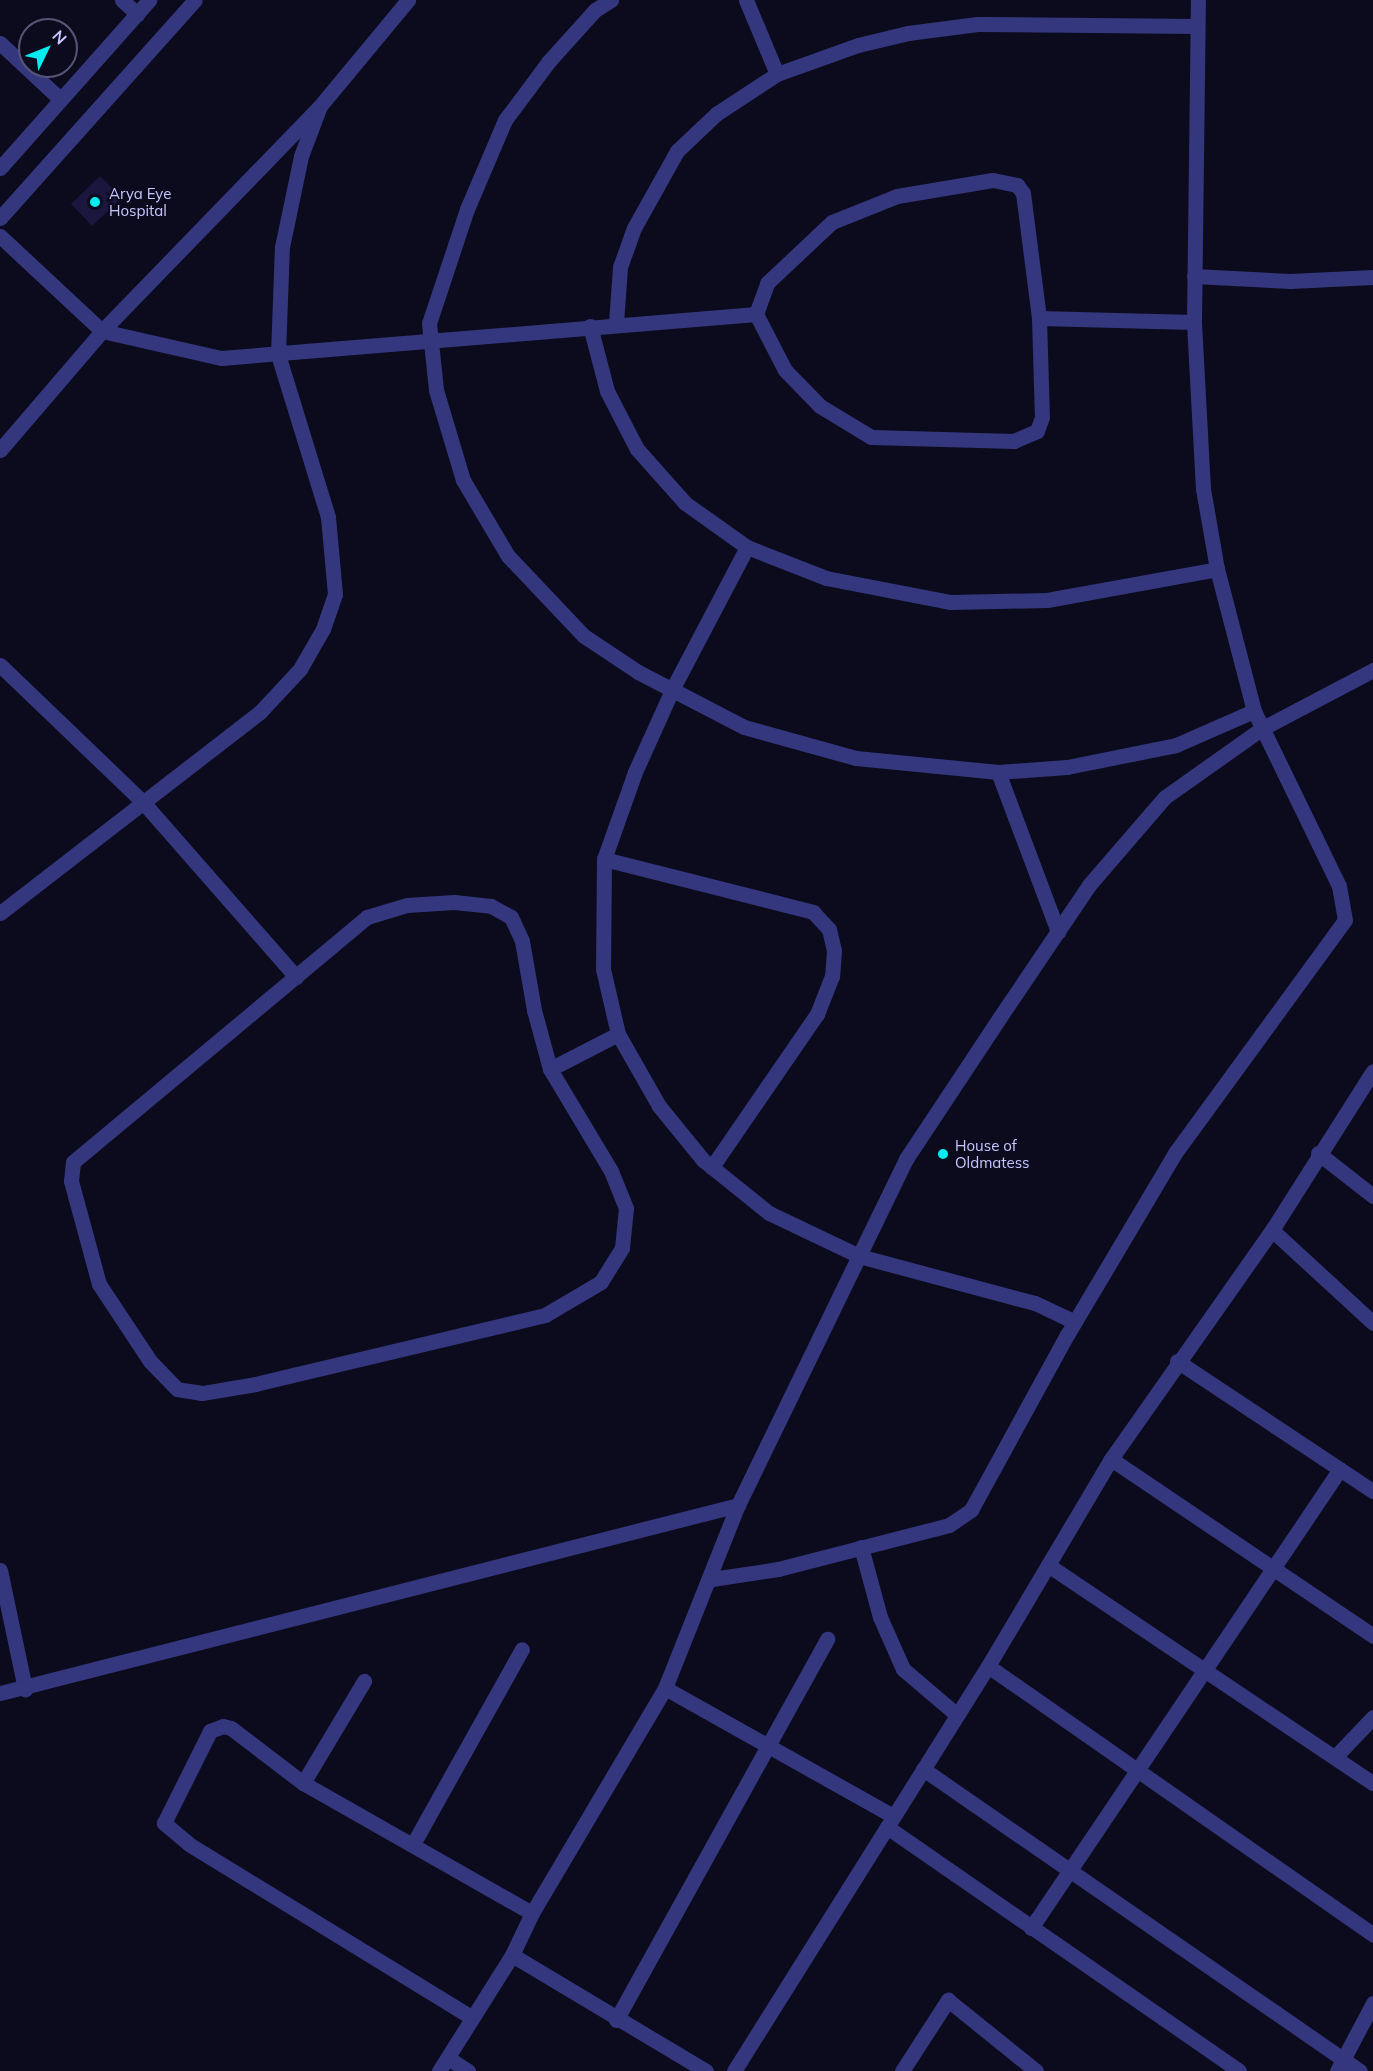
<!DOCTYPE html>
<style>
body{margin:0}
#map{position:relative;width:1373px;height:2071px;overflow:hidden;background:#0c0b1d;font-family:Mulish,sans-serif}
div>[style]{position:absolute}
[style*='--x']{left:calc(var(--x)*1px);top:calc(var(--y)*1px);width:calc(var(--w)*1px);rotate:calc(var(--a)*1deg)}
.building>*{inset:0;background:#1b163e}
.minor>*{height:15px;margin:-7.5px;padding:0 7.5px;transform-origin:7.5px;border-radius:7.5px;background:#34377e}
.dots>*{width:16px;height:16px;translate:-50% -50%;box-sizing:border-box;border:3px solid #0c0b1d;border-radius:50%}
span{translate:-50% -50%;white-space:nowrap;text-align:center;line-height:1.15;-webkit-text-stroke:4.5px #0c0b1d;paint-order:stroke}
.poi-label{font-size:15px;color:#c8c6ff}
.left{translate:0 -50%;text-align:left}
.north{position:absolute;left:18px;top:18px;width:60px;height:60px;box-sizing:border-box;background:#0c0b1d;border:2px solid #575677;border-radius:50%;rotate:47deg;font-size:16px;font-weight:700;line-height:24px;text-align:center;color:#c8c6ff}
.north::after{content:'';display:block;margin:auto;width:21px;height:27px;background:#00edf1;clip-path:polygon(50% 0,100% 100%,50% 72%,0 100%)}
</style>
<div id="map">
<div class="building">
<div style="clip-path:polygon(100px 176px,122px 198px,92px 226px,71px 204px)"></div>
</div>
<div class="minor">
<div style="--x:122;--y:0;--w:21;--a:43"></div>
<div style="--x:611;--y:0;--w:19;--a:148"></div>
<div style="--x:595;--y:10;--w:69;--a:132"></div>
<div style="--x:549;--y:61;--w:74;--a:126.7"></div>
<div style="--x:505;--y:120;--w:97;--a:113.1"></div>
<div style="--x:467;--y:209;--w:120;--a:108.4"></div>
<div style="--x:429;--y:323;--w:67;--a:84"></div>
<div style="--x:436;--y:390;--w:94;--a:73.3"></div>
<div style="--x:463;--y:480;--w:88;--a:59.4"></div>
<div style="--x:508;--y:556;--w:110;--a:46.5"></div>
<div style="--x:584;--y:636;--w:65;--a:33.7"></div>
<div style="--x:638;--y:672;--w:119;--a:27.4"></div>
<div style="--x:744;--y:727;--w:116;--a:15.5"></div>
<div style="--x:856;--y:758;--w:143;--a:5.6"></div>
<div style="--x:998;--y:772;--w:69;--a:-4.1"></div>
<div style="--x:1067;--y:767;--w:111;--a:-11.4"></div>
<div style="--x:1176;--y:745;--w:85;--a:-23.6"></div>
<div style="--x:746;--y:0;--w:80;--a:67.3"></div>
<div style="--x:0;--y:43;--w:82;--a:43"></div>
<div style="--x:0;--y:168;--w:225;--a:-48.4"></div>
<div style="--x:993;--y:180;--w:25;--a:12"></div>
<div style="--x:1017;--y:185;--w:10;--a:53"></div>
<div style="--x:1023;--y:193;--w:126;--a:82.7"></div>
<div style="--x:1039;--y:318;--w:99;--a:88.3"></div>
<div style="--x:1042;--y:417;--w:15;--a:110"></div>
<div style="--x:1037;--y:431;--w:25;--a:157"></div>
<div style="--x:1014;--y:441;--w:143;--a:-178.4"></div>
<div style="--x:871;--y:437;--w:60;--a:-148.7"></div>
<div style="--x:820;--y:406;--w:50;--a:-134.2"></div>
<div style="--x:785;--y:370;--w:63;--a:-117.4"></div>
<div style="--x:756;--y:314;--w:33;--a:-70"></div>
<div style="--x:767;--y:283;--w:89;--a:-43.2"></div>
<div style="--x:832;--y:222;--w:70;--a:-21.8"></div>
<div style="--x:897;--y:196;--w:97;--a:-9.5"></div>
<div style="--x:0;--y:218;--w:292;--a:-48.2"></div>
<div style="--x:0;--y:236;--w:139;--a:43"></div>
<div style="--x:102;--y:331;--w:122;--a:12.8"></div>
<div style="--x:221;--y:358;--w:537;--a:-4.7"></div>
<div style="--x:1194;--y:276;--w:96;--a:3"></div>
<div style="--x:1290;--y:281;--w:83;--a:-2.8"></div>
<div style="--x:1039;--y:318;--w:155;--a:1.5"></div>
<div style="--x:616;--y:323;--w:56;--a:-85.9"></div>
<div style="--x:620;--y:267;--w:41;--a:-70.3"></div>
<div style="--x:634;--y:228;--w:88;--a:-60.8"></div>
<div style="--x:677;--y:151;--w:54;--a:-43.5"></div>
<div style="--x:716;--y:114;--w:73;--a:-33.3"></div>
<div style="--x:777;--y:74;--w:86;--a:-19.7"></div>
<div style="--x:858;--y:45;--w:51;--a:-13.5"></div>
<div style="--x:908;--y:33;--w:70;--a:-7.4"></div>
<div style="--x:977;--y:24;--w:220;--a:0.5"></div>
<div style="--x:590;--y:326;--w:67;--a:75.3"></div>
<div style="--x:607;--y:391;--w:65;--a:62.7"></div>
<div style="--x:637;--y:449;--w:72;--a:48.4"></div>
<div style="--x:685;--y:503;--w:76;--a:35.4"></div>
<div style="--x:747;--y:547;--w:85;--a:21.4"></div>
<div style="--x:826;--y:578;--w:127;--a:10.9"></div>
<div style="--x:951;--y:602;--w:96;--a:-1.2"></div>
<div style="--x:1047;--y:600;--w:173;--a:-10.3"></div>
<div style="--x:0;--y:450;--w:157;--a:-49.4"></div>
<div style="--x:102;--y:331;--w:313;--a:-45.9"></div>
<div style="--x:320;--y:106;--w:138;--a:-50.3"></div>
<div style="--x:747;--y:547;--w:161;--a:117.7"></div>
<div style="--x:672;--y:690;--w:90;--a:114.3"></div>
<div style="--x:635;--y:772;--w:92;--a:109.6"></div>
<div style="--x:604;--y:859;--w:110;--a:90.5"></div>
<div style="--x:603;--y:969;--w:67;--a:77"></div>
<div style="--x:618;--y:1034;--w:83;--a:60.3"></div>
<div style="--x:659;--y:1106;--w:70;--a:50.8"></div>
<div style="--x:703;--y:1160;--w:85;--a:38.8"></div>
<div style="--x:769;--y:1213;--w:100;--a:25.5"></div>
<div style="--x:859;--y:1256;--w:182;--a:15"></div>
<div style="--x:1035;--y:1303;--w:44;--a:25.4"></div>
<div style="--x:0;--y:665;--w:197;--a:43.8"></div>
<div style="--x:142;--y:801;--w:234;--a:48.8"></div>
<div style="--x:998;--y:772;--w:171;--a:69.4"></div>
<div style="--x:604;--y:859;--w:216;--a:14.2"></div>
<div style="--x:813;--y:912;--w:23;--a:47"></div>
<div style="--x:829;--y:929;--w:22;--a:77"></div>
<div style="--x:834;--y:950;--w:26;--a:94"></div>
<div style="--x:832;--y:976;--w:41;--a:111.5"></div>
<div style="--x:817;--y:1014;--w:186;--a:124.5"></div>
<div style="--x:454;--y:902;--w:37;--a:6"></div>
<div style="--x:491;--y:906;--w:23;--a:29"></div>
<div style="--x:511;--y:917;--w:26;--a:65"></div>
<div style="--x:522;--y:941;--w:70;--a:80.1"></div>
<div style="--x:534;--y:1010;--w:61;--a:74.8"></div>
<div style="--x:550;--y:1069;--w:119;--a:59.1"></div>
<div style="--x:611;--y:1171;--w:40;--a:68"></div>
<div style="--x:626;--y:1208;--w:40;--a:95.7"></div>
<div style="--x:622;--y:1248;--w:40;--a:122"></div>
<div style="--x:601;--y:1282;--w:65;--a:149.5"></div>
<div style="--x:545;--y:1315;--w:297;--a:166.6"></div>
<div style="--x:256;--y:1384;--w:55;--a:170.5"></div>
<div style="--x:202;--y:1393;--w:25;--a:-171"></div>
<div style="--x:177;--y:1389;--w:39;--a:-134"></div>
<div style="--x:150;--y:1361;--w:92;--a:-123.5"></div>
<div style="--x:99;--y:1284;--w:107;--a:-105.2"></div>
<div style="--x:71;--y:1181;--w:19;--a:-84"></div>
<div style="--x:73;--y:1162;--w:383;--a:-39.8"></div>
<div style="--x:367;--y:917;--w:42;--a:-16.7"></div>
<div style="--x:407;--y:905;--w:47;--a:-3.7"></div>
<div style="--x:0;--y:913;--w:329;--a:-37.7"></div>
<div style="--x:260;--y:712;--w:59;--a:-47.1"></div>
<div style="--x:300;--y:669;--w:46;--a:-60.1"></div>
<div style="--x:323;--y:629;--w:37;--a:-71"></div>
<div style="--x:335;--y:594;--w:77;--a:-95.2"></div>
<div style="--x:328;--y:517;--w:170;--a:-107.1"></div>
<div style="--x:278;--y:354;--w:107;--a:-87.9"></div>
<div style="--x:282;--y:247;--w:93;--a:-78.2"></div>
<div style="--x:301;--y:156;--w:53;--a:-69.2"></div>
<div style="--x:550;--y:1069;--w:76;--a:-27.2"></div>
<div style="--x:1318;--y:1153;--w:70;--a:38"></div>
<div style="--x:1272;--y:1230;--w:137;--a:42.6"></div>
<div style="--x:1177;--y:1361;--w:235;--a:33.6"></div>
<div style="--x:1111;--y:1459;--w:316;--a:34"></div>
<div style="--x:861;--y:1547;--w:73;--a:74.8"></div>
<div style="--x:880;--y:1617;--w:57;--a:66.1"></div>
<div style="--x:903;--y:1669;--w:71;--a:40.4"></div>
<div style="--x:1048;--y:1565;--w:391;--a:33.9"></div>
<div style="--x:0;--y:1570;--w:122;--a:78.1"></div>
<div style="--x:712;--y:1579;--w:67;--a:-8.6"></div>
<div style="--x:778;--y:1569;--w:177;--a:-14.4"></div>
<div style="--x:949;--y:1525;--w:27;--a:-34"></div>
<div style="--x:971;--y:1510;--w:200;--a:-61.3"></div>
<div style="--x:1067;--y:1335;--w:212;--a:-59.3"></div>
<div style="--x:1175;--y:1153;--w:288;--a:-53.9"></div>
<div style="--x:1345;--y:920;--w:35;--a:-100"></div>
<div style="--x:1339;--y:886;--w:195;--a:-115.9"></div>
<div style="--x:1254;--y:711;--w:147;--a:-104.6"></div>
<div style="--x:1217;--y:569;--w:81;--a:-99.9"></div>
<div style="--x:1203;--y:489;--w:167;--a:-93.1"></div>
<div style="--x:1194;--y:322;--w:322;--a:-89.3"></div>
<div style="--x:988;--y:1666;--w:470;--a:34.9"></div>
<div style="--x:665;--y:1688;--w:261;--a:29.3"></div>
<div style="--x:0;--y:1693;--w:762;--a:-14.29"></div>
<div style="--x:1335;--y:1757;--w:55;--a:-46.5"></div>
<div style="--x:923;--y:1769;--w:531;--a:34.65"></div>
<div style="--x:303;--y:1783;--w:119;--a:-59.1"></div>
<div style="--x:887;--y:1827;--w:428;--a:34.7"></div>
<div style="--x:413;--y:1844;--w:223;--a:-60.8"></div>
<div style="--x:1031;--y:1928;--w:553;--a:-56.05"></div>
<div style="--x:512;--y:1955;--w:226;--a:30.9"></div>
<div style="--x:471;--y:2017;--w:331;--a:-148.5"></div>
<div style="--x:189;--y:1844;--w:33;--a:-140"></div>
<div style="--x:164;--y:1823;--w:103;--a:-63.4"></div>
<div style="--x:210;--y:1731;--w:14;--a:-21"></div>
<div style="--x:223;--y:1726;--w:8;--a:14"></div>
<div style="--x:231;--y:1728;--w:91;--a:37.4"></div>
<div style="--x:303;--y:1783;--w:263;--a:29.6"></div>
<div style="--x:616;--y:2020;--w:436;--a:-61"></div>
<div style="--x:448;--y:2058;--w:24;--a:33"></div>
<div style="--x:439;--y:2071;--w:137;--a:-57.8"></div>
<div style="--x:512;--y:1955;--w:47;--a:-64.5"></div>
<div style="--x:532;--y:1913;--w:261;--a:-59.4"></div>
<div style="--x:665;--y:1688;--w:197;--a:-68.3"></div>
<div style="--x:738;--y:1505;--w:385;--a:-64.1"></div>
<div style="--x:906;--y:1159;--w:170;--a:-56.5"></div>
<div style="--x:1000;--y:1017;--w:159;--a:-56"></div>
<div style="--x:1089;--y:885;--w:116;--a:-49.2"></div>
<div style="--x:1165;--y:797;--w:118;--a:-35.3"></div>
<div style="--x:1261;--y:729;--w:127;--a:-27.8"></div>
<div style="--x:734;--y:2071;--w:478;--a:-57.9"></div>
<div style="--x:988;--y:1666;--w:241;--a:-59.3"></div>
<div style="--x:1111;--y:1459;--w:280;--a:-54.9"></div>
<div style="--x:1272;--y:1230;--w:188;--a:-57.6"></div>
<div style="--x:902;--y:2071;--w:85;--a:-57.1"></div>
<div style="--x:948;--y:2000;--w:113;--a:38.9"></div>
<div style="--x:1337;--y:2071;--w:77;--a:-62.1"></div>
</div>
<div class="dots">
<div style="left:95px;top:202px;background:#00edf1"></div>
<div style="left:943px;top:1154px;background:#00edf1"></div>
</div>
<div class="poi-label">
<span class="left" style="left:109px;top:202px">Arya Eye<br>Hospital</span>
<span class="left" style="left:955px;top:1154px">House of<br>Oldmatess</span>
</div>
<div class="north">N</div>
</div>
